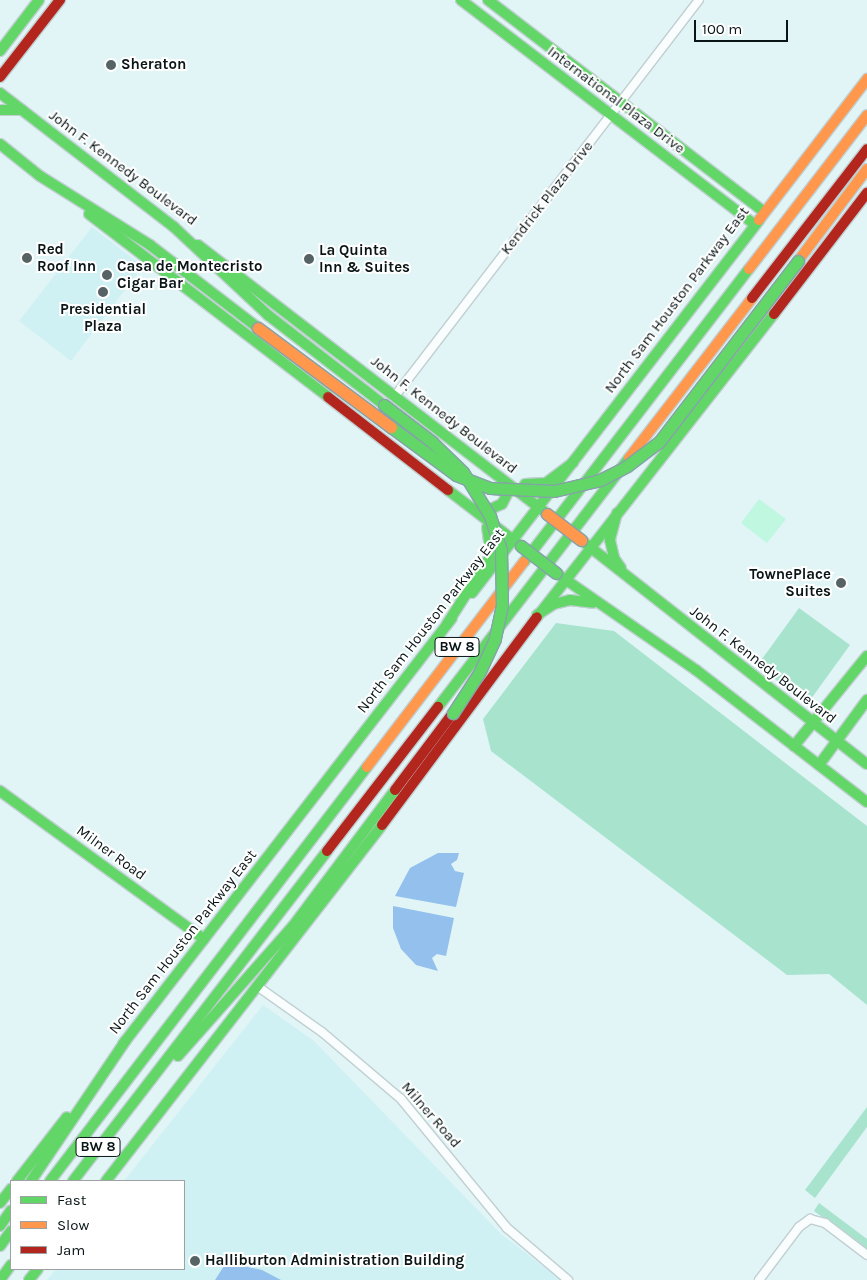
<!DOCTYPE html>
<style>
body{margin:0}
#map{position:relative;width:867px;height:1280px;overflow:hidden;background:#e1f4f6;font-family:Karla,sans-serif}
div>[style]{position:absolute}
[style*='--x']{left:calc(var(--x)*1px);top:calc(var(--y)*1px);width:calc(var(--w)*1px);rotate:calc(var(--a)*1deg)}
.built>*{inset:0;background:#d0f1f4}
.green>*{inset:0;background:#bff7e1}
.forest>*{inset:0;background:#a8e4cd}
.water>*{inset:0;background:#93c0ec}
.roads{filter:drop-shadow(1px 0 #c0cfd1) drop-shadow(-1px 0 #c0cfd1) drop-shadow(0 1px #c0cfd1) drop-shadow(0 -1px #c0cfd1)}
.street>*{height:8px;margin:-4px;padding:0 4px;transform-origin:4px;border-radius:4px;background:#fafdfe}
.fast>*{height:10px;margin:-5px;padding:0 5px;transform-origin:5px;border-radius:5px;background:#63d668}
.slow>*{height:10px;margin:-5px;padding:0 5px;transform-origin:5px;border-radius:5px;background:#ff974d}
.jam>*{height:10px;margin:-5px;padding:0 5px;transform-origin:5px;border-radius:5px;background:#b3261e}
.bridges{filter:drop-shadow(1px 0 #85a2a9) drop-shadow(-1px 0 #85a2a9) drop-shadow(0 1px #85a2a9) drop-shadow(0 -1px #85a2a9)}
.fast-bridge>*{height:11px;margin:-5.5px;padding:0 5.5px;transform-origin:5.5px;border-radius:5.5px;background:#63d668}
.slow-bridge>*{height:11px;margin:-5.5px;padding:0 5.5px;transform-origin:5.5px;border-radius:5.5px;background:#ff974d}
.dots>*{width:14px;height:14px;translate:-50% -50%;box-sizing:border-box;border:2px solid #fff;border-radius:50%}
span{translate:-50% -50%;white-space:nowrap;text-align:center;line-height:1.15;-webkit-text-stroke:4px #fff;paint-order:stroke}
.shield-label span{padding:1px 4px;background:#fff;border:1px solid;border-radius:4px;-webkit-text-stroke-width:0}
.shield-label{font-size:14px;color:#091517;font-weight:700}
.poi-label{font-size:15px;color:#091517;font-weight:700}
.left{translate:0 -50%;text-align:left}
.right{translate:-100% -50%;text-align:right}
.street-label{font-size:15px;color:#091517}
.legend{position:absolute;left:10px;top:1180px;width:175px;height:90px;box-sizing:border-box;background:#fff;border:1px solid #9da1a2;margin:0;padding:6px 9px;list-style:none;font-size:15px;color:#091517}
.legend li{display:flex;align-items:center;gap:10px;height:25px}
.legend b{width:25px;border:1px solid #9da1a2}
.scale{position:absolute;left:694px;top:20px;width:94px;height:22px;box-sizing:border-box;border:2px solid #091517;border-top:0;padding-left:6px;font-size:15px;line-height:18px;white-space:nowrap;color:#091517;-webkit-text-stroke:4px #fff;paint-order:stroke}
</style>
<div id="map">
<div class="built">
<div style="clip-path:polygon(92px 227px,143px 266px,71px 361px,19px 321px)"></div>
<div style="clip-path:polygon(263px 1005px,314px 1041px,501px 1234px,561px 1280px,47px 1280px,56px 1269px,184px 1269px,184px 1181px,124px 1181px)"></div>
</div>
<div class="green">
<div style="clip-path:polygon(759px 499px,786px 519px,767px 543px,741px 523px)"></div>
</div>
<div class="forest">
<div style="clip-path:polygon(799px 608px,850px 645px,808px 703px,757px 666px)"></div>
<div style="clip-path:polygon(556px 623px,614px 631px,867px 826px,867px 1005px,829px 974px,787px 975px,491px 751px,483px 719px)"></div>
<div style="clip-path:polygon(867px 1107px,867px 1127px,815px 1198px,805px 1190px)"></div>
<div style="clip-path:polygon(819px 1203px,867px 1239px,867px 1250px,814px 1211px)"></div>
</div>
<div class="water">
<div style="clip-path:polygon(438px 853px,459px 853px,457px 860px,451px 864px,455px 871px,464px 873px,456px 907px,395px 896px,410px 868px)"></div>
<div style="clip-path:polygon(393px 906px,454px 918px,446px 956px,437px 954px,432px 958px,438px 971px,416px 965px,401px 949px,393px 928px)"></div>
<div style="clip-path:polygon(233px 1264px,262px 1270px,281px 1280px,215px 1280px,224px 1266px)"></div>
</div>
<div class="roads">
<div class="street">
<div style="--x:395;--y:396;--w:499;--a:-52.5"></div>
<div style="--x:257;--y:986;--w:80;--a:35.3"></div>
<div style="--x:322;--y:1032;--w:104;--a:40.3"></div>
<div style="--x:401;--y:1099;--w:167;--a:50.6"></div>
<div style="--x:507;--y:1228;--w:80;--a:40.4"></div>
<div style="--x:759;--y:1280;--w:66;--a:-53"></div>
<div style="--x:799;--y:1227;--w:14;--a:-36"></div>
<div style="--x:810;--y:1219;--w:16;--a:15"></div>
<div style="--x:825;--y:1223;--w:53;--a:37.3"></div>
</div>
<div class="fast">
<div style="--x:461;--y:0;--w:369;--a:37.4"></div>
<div style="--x:488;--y:0;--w:347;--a:37.5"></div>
<div style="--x:0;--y:51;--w:64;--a:-52.6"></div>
<div style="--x:0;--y:93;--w:220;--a:37.6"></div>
<div style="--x:174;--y:227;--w:129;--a:43.1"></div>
<div style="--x:268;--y:315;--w:147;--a:37.8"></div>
<div style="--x:0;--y:110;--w:22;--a:0"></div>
<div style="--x:0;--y:144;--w:51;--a:38.7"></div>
<div style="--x:40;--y:176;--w:130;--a:32.1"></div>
<div style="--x:150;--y:245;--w:136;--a:37.5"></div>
<div style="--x:89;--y:214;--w:301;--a:37.4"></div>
<div style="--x:198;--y:245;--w:441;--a:37.6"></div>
<div style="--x:525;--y:484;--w:21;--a:-3"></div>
<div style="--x:546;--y:483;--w:34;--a:-37"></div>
<div style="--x:448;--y:490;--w:92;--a:37.5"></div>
<div style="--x:480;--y:506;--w:8;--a:40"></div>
<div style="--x:486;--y:511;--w:17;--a:-24"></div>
<div style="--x:502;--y:504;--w:13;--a:-63"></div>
<div style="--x:508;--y:492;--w:10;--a:-114"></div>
<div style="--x:617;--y:513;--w:28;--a:105"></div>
<div style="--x:610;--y:540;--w:18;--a:77"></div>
<div style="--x:614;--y:558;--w:12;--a:55"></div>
<div style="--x:581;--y:540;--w:363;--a:38.1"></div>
<div style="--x:524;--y:562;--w:369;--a:-52.5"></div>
<div style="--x:556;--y:573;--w:170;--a:34.7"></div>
<div style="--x:696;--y:670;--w:216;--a:37.7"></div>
<div style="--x:472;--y:593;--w:471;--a:-52.4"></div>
<div style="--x:537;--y:615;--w:20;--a:-33"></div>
<div style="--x:554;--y:604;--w:16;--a:-14"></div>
<div style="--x:570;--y:600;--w:23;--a:7"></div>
<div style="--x:537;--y:617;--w:385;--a:-52"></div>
<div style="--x:447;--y:624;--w:82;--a:-57.5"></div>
<div style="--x:491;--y:555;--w:28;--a:-98"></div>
<div style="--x:438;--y:707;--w:314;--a:-52.5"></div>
<div style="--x:794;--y:746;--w:116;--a:-51"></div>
<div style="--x:819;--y:765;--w:81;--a:-53.6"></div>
<div style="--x:0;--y:791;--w:252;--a:36"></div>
<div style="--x:123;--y:1044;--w:538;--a:-52.32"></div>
<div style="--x:178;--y:1056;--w:174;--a:-48.5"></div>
<div style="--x:293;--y:926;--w:170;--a:-53.1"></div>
<div style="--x:17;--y:1181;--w:81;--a:-52"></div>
<div style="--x:31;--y:1181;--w:170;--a:-56"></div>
<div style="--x:50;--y:1181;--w:521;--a:-52.56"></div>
<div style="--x:73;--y:1181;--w:416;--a:-52.4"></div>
<div style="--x:106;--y:1181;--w:450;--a:-52.2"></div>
<div style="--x:0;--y:1203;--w:18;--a:-52"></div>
<div style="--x:0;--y:1226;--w:19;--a:-55"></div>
<div style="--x:0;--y:1246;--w:19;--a:-54"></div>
<div style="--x:0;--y:1280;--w:19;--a:-54"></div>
<div style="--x:29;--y:1280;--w:14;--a:-51"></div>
</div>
<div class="slow">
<div style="--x:759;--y:220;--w:178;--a:-52.5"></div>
<div style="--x:798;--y:261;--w:115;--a:-53.1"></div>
<div style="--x:749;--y:269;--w:194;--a:-52.5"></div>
<div style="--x:629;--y:458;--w:202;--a:-52.4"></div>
<div style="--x:367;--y:767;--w:258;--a:-52.6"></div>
</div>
<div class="jam">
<div style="--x:0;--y:77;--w:98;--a:-52.1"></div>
<div style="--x:752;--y:298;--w:188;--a:-52.3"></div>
<div style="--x:774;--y:314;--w:153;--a:-52.5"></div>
<div style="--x:328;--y:397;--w:152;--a:37.8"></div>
<div style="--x:395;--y:790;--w:96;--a:-53"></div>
<div style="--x:382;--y:825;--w:259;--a:-53.3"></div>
<div style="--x:327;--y:851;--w:182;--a:-52.4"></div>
</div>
</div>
<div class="bridges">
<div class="fast-bridge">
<div style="--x:384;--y:405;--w:61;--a:37.6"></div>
<div style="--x:432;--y:442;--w:43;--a:44.1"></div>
<div style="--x:463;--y:472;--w:52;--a:58.5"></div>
<div style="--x:490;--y:516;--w:36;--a:72"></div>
<div style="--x:501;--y:550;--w:55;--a:89"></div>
<div style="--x:502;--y:605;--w:35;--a:102"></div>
<div style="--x:495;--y:639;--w:38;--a:115"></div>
<div style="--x:479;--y:673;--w:48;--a:123"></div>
<div style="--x:391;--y:427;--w:81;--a:36.4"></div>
<div style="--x:456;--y:475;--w:36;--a:21"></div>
<div style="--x:490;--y:488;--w:64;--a:2.7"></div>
<div style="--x:554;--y:491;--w:47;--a:-13.4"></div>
<div style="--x:600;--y:480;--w:30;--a:-27"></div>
<div style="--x:627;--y:466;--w:40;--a:-37"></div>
<div style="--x:659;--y:442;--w:228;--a:-52.5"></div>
<div style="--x:521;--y:546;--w:44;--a:37.6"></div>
</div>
<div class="slow-bridge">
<div style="--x:258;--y:328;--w:166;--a:36.7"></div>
<div style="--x:547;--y:514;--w:43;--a:37.4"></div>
</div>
</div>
<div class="dots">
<div style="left:111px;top:65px;background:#556365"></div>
<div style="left:27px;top:258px;background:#556365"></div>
<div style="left:309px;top:259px;background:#556365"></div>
<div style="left:107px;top:275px;background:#556365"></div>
<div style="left:103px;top:292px;background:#556365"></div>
<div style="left:841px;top:583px;background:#556365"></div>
<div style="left:195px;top:1261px;background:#556365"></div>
</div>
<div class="shield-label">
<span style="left:457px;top:647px">BW 8</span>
<span style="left:98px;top:1147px">BW 8</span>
</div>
<div class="poi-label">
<span class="left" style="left:121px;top:65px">Sheraton</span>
<span class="left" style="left:37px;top:258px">Red<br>Roof Inn</span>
<span class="left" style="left:319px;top:259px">La Quinta<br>Inn &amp; Suites</span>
<span class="left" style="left:117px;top:275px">Casa de Montecristo<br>Cigar Bar</span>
<span style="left:103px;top:318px">Presidential<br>Plaza</span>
<span class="right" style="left:831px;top:583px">TownePlace<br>Suites</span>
<span class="left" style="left:205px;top:1261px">Halliburton Administration Building</span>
</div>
<div class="street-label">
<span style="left:616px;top:100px;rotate:37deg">International Plaza Drive</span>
<span style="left:123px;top:168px;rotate:37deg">John F. Kennedy Boulevard</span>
<span style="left:547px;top:198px;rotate:-52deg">Kendrick Plaza Drive</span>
<span style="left:677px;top:300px;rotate:-53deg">North Sam Houston Parkway East</span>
<span style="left:444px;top:415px;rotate:38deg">John F. Kennedy Boulevard</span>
<span style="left:431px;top:621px;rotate:-52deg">North Sam Houston Parkway East</span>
<span style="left:763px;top:665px;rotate:38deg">John F. Kennedy Boulevard</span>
<span style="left:111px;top:853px;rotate:36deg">Milner Road</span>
<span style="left:183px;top:942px;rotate:-52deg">North Sam Houston Parkway East</span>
<span style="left:431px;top:1115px;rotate:49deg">Milner Road</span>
</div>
<ul class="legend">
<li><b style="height:6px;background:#63d668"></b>Fast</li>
<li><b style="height:6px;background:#ff974d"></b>Slow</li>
<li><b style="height:6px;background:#b3261e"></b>Jam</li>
</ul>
<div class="scale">100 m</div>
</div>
